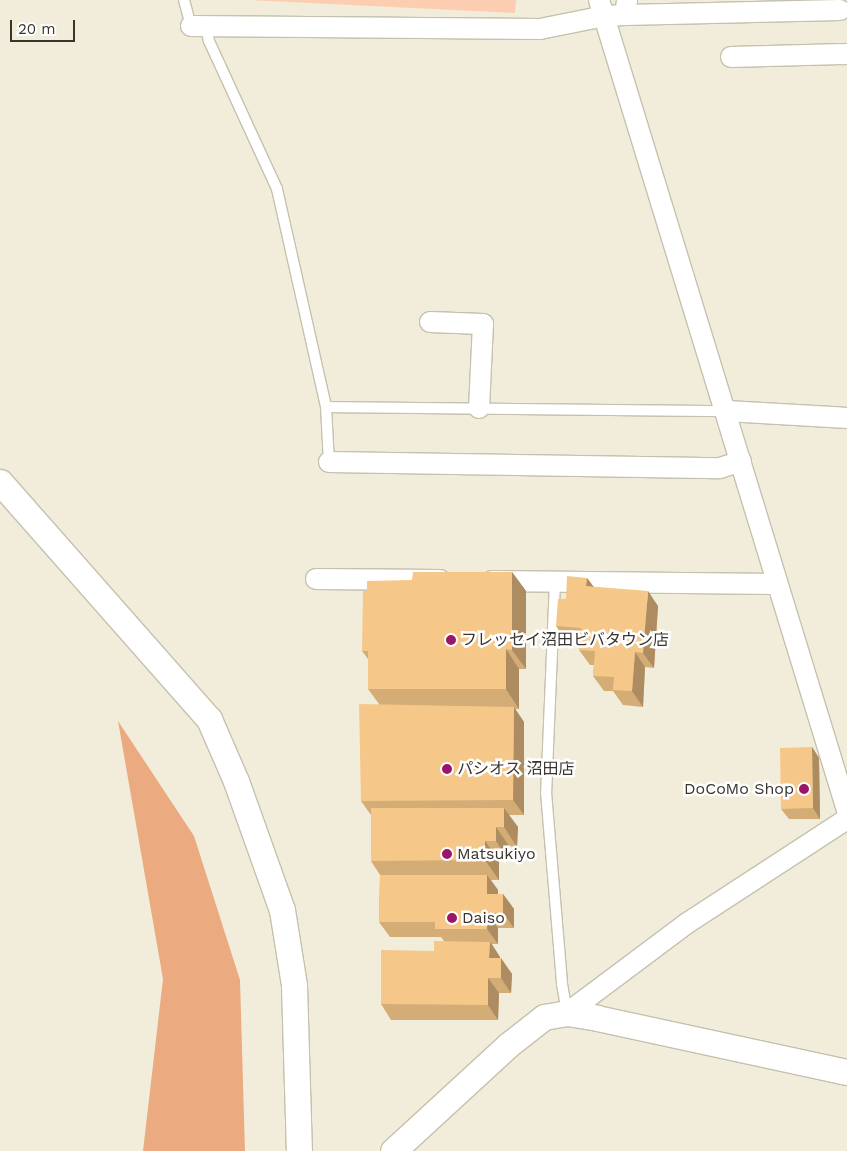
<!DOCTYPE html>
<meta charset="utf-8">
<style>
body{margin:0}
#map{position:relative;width:847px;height:1151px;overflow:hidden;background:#f2edda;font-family:"Work Sans","Noto Sans JP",sans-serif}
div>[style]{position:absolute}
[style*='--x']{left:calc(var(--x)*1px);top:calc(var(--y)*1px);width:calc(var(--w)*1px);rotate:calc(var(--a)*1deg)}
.green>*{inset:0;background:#fccdb0}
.forest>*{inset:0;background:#ebaa80}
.roads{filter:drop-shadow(1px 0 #c5c1ae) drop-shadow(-1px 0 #c5c1ae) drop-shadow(0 1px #c5c1ae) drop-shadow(0 -1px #c5c1ae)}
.service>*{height:10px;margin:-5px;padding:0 5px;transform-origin:5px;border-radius:5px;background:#fff}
.minor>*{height:20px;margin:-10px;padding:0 10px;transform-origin:10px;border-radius:10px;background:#fff}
.tertiary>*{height:25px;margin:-12.5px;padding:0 12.5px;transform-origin:12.5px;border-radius:12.5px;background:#fff}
.wall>*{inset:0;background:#d3ac76}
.shaded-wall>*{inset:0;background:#ac8c60}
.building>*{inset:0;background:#f5c889}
.dots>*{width:14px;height:14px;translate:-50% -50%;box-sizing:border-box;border:2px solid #fff;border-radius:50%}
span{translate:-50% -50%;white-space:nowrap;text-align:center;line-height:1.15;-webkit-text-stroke:5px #fff;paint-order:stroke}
.poi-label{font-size:16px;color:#37352d}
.left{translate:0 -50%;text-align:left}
.right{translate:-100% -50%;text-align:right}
.scale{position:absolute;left:10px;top:20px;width:65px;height:22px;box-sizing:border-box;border:2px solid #37352d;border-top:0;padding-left:6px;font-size:15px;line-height:18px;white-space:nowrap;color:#37352d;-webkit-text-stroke:4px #fff;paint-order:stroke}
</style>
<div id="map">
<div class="green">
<div style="clip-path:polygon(249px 0,516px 0,515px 13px)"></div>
</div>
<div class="forest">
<div style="clip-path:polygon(118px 721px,194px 836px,240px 980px,245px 1151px,143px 1151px,163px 979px)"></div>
</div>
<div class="roads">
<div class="service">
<div style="--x:184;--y:0;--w:27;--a:75"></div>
<div style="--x:206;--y:26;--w:15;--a:79"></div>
<div style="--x:209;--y:41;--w:163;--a:65.3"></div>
<div style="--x:277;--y:189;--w:223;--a:77.3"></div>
<div style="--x:326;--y:407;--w:55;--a:86.9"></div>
<div style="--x:326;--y:407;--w:401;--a:0.6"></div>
<div style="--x:555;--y:581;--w:211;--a:92.4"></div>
<div style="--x:546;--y:792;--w:193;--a:85.2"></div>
<div style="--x:562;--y:984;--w:29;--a:80"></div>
</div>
<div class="minor">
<div style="--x:599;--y:0;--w:847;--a:72.98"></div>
<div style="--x:625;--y:15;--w:215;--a:-1.3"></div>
<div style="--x:191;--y:26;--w:349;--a:0.5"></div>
<div style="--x:540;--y:29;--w:66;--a:-11.3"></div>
<div style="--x:605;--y:16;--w:20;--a:-3"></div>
<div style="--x:625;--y:15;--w:15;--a:-82"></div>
<div style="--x:731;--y:57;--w:116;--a:-1.5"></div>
<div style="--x:430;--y:322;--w:53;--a:2.2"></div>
<div style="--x:483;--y:324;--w:84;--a:92.7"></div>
<div style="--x:727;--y:411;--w:120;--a:3.3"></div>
<div style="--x:329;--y:462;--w:391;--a:0.9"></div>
<div style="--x:720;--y:468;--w:22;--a:-18"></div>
<div style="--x:316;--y:579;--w:124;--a:0.5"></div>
<div style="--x:492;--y:581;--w:285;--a:0.6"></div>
<div style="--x:567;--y:1013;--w:149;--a:-36.8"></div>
<div style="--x:686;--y:924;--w:192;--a:-33.1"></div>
</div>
<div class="tertiary">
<div style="--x:0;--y:482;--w:316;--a:48.6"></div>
<div style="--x:209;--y:719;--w:68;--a:66.5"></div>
<div style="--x:236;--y:781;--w:137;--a:70.4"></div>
<div style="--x:282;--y:910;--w:76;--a:80.9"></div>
<div style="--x:294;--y:985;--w:166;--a:88.3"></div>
<div style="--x:393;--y:1151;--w:155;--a:-42.6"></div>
<div style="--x:507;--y:1046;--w:47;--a:-38.1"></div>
<div style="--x:544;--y:1017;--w:23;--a:-10"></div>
<div style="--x:567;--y:1013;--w:30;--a:9"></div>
<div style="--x:597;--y:1018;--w:256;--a:12.2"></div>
</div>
</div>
<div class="wall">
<div style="clip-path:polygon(512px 572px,526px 591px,526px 669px,519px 669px,519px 709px,515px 709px,524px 722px,524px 815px,509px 815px,518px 827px,517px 847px,509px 846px,509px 861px,499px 861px,499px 880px,491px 880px,498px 890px,498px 894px,503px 894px,514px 909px,514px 928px,498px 928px,498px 944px,492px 944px,500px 957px,500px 958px,512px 974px,511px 993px,499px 993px,498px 1020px,391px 1020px,381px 1004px,444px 941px,441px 937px,390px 937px,379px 922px,380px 875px,371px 861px,371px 815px,361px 801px,379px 704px,368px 689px,368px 659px,362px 651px,412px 580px)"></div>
<div style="clip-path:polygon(587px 578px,594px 587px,658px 606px,654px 668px,645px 667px,643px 707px,623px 705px,613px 691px,604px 691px,593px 676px,594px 665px,590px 665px,579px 650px,580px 642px,567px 641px,556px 626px,566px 599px)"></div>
<div style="clip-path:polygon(812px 747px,819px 758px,820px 819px,789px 819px,781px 809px)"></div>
</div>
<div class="shaded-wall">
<div style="clip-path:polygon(512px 572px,526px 591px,526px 669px,512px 650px)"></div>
<div style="clip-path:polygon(587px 578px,598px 593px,586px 586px)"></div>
<div style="clip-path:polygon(648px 591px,658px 606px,654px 668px,643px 653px)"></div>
<div style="clip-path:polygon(506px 649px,519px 669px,519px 709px,506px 689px)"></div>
<div style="clip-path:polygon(635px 652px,645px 667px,643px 707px,632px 691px)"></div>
<div style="clip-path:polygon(514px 707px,524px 722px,524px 815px,513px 800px)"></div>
<div style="clip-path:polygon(812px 747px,819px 758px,820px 819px,813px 808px)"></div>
<div style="clip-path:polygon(504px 808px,518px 827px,517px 847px,504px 827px)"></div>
<div style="clip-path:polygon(496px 827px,509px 846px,509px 861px,496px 841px)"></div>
<div style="clip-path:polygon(485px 841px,499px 861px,499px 880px,485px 860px)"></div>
<div style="clip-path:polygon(487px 875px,498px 890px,498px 909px,487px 894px)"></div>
<div style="clip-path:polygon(503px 894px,514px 909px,514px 928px,503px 913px)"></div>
<div style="clip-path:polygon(487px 913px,498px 928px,498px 944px,487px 929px)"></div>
<div style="clip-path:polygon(490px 942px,500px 957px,500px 974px,489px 958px)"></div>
<div style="clip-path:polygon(501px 958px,512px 974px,511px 993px,501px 978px)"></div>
<div style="clip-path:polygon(488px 978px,499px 993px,498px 1020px,488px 1005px)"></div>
</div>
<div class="building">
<div style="clip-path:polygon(413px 572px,512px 572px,512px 650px,506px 649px,506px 689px,368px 689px,368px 651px,362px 651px,363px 591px,367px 591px,367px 581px,412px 580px)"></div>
<div style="clip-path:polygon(567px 576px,587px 578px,586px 586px,648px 591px,643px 653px,635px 652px,632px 691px,613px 690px,614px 677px,593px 676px,595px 651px,579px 650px,581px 628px,556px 626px,558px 599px,566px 599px)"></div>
<div style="clip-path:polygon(359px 704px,514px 707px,513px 800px,361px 801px)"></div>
<div style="clip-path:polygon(812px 747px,813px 808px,781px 809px,780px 748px)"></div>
<div style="clip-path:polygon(371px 808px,504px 808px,504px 827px,496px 827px,496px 841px,485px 841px,485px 860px,371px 861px)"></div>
<div style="clip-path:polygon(380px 875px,487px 875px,487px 894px,503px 894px,503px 913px,487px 913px,487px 929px,435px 929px,435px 922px,379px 922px)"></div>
<div style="clip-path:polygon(434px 941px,490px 942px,489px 958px,501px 958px,501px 978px,488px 978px,488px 1005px,381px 1004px,381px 950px,434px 951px)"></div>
</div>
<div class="dots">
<div style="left:451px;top:640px;background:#9a1467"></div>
<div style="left:447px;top:769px;background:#9a1467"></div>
<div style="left:804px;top:789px;background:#9a1467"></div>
<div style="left:447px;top:854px;background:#9a1467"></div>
<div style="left:452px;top:918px;background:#9a1467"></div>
</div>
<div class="poi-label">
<span class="left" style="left:461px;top:640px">フレッセイ沼田ビバタウン店</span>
<span class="left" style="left:457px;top:769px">パシオス 沼田店</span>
<span class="right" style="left:794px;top:789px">DoCoMo Shop</span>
<span class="left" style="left:457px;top:854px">Matsukiyo</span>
<span class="left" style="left:462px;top:918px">Daiso</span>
</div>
<div class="scale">20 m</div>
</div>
